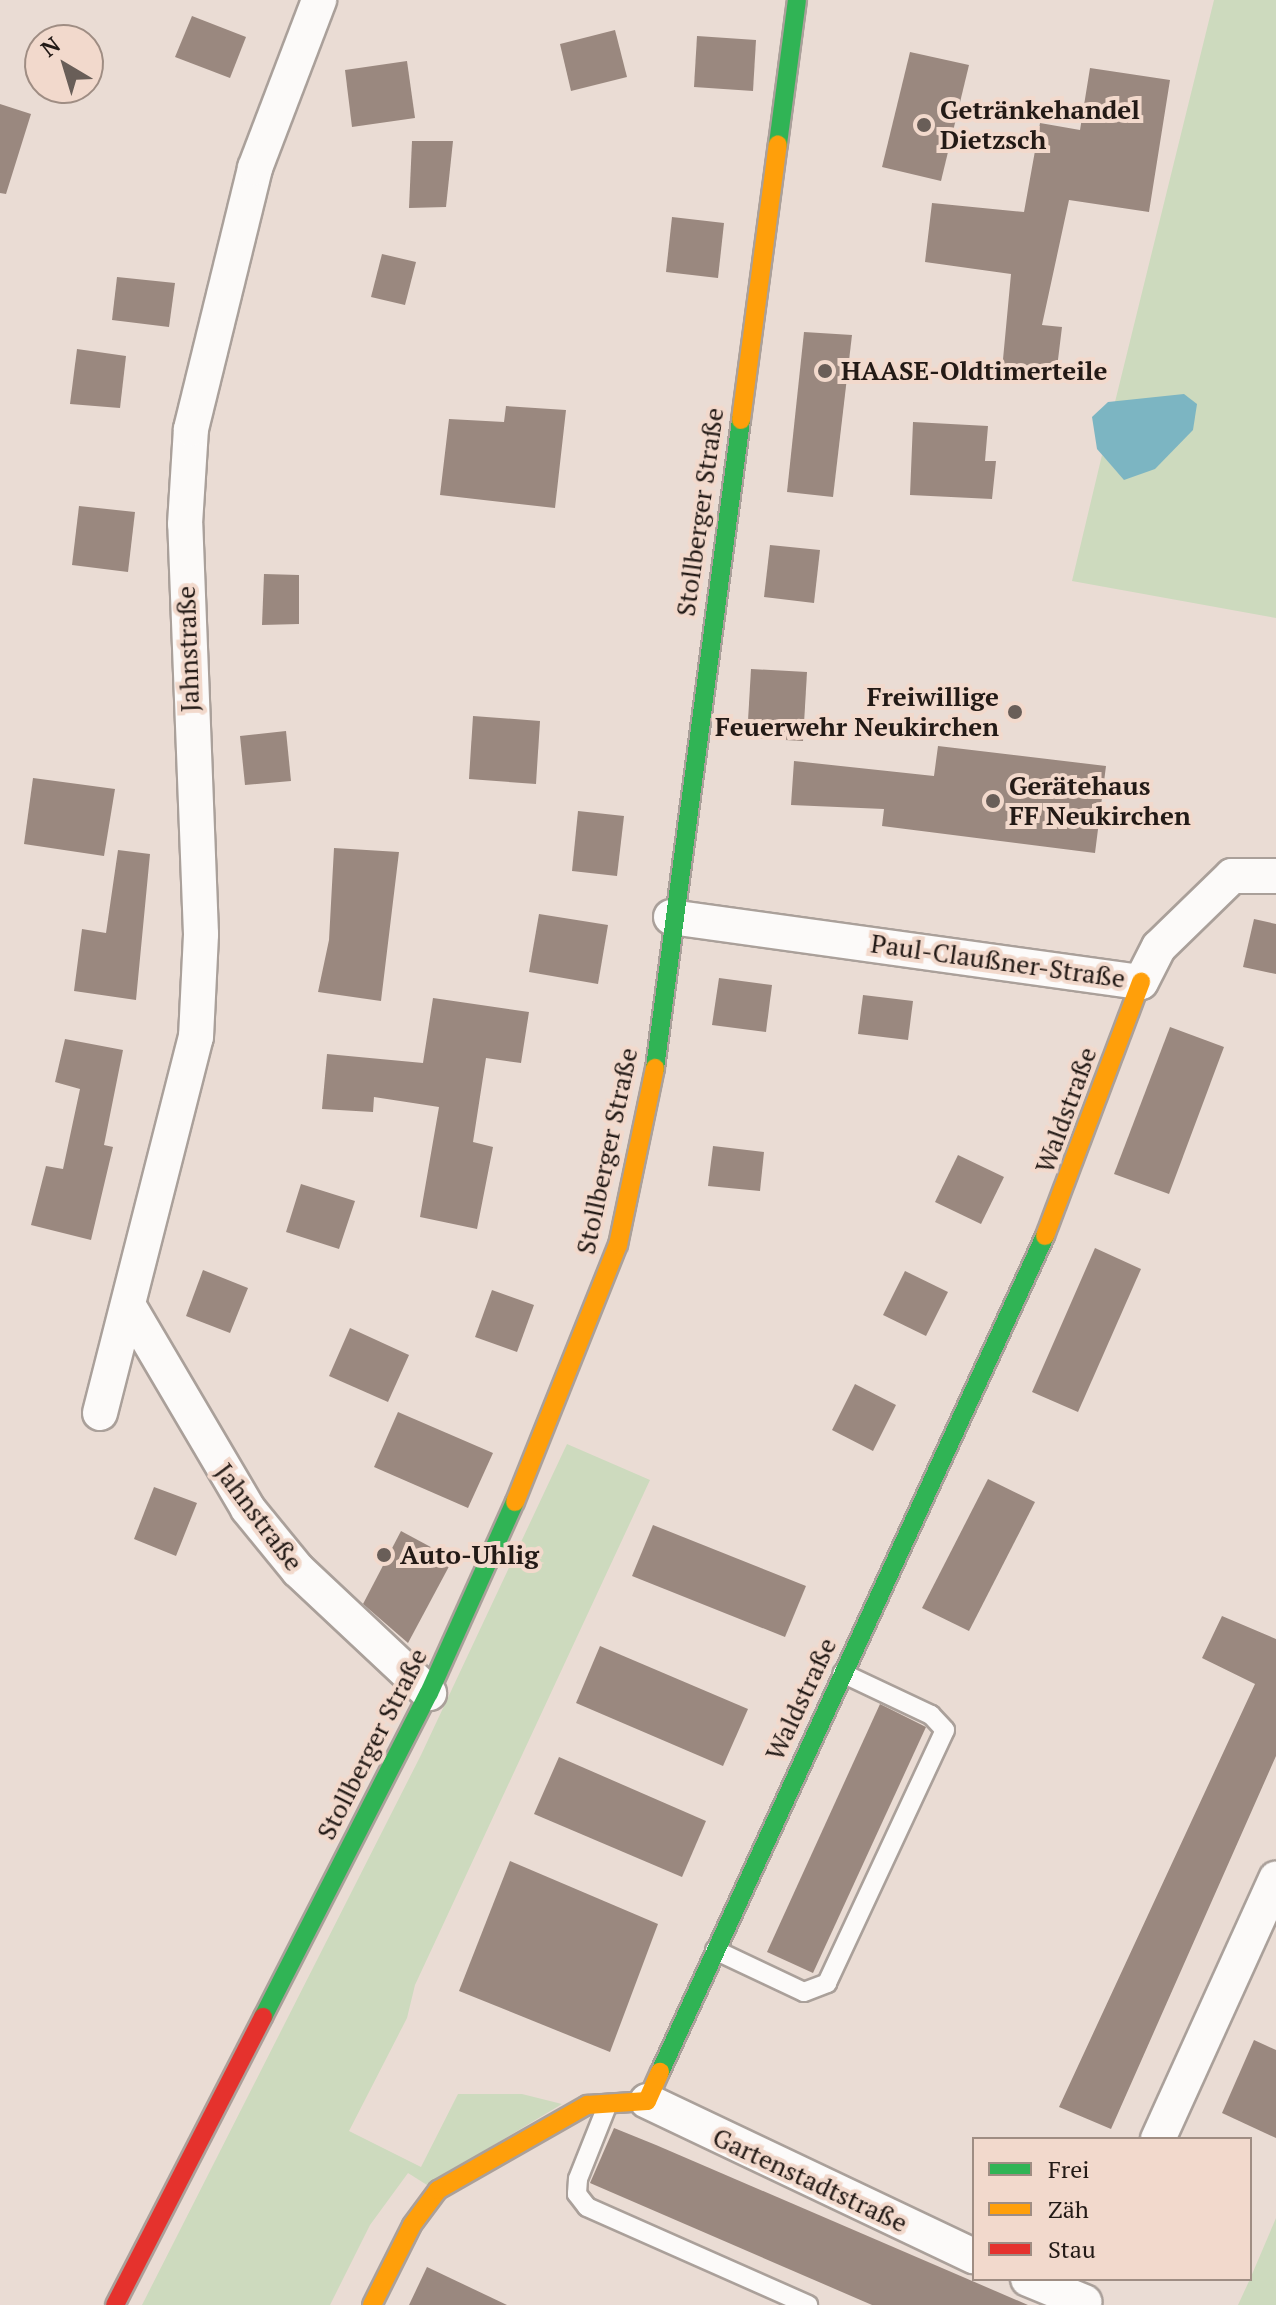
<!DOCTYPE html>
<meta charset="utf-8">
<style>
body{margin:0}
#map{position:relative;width:1276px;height:2305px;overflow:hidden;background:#eadcd4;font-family:"PT Serif",serif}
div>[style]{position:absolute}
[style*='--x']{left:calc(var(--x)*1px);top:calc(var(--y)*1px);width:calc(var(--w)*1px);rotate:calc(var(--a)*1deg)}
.green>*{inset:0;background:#cddabe}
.water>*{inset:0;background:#7cb5c2}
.building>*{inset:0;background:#9a887f}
.roads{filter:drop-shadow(2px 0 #aaa09a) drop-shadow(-2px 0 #aaa09a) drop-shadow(0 2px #aaa09a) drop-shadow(0 -2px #aaa09a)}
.lane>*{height:18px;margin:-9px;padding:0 9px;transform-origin:9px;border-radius:9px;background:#fcfaf9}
.street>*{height:34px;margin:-17px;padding:0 17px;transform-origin:17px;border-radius:17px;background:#fcfaf9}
.fast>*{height:18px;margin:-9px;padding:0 9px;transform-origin:9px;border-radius:9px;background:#30b455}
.slow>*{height:18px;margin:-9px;padding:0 9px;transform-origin:9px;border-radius:9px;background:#ff9f0a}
.jam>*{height:18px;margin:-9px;padding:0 9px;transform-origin:9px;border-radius:9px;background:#e5322d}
.dots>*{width:22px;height:22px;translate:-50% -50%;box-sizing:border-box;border:4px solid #f2d9cc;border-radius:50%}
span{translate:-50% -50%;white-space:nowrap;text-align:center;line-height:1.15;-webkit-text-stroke:8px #f2d9cc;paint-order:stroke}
.poi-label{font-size:26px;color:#231a16;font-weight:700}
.left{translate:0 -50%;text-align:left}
.right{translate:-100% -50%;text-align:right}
.street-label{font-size:26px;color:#231a16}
.legend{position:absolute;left:972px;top:2137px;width:280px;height:144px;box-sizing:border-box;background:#f2d9cc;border:2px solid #9f8d83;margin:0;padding:10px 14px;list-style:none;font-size:24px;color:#231a16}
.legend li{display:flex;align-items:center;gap:16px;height:40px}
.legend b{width:40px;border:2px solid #9f8d83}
.north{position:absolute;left:24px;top:24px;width:80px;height:80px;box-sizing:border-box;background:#f2d9cc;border:2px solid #9f8d83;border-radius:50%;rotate:322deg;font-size:22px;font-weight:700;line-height:32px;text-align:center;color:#231a16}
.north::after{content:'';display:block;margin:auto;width:28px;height:36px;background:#695e58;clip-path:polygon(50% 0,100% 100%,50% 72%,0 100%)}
</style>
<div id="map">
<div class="green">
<div style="clip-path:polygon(1214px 0,1276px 0,1276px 618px,1072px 581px,1102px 455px,1125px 480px,1132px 402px,1115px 402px)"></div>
<div style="clip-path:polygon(567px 1444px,650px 1480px,415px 1985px,407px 2018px,349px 2131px,421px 2167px,458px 2094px,522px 2094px,562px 2104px,427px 2185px,408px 2173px,370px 2225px,330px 2305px,142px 2305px,421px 1755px)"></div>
<div style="clip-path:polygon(1276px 2218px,1276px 2305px,1238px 2305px,1250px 2279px)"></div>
</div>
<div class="water">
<div style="clip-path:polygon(1184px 394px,1197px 404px,1193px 430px,1155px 469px,1124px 480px,1097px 449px,1092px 417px,1108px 402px)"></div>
</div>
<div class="building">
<div style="clip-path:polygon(192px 16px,246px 37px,230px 78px,175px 57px)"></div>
<div style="clip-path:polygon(615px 30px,627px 77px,571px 91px,560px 44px)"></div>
<div style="clip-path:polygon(697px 36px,756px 40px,753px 91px,694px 87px)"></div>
<div style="clip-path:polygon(910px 52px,969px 65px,941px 181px,882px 167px)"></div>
<div style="clip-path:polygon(407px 61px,415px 118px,352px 127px,345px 70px)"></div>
<div style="clip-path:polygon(1090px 68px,1170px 80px,1149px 212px,1069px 200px,1042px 325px,1062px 327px,1056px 376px,1002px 370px,1011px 274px,925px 262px,932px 203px,1024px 212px,1040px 123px,1080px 130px)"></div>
<div style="clip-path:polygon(0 104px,31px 114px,6px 194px,0 193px)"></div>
<div style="clip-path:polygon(412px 141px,453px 141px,446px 207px,409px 208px)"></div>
<div style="clip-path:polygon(672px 217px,724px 223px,718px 278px,666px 272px)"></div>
<div style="clip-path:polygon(382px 254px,416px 262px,405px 305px,371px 297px)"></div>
<div style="clip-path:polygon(117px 277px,175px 283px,169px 327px,112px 320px)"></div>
<div style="clip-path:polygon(804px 332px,852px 335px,833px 497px,787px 492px)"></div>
<div style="clip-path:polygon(77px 349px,126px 356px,120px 408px,70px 404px)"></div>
<div style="clip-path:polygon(506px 406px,566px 410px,555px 508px,440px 495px,449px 419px,504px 422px)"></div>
<div style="clip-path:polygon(913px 422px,988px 426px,985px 461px,996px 461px,992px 499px,910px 495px)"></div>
<div style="clip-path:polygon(79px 506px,135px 512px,128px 572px,72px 565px)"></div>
<div style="clip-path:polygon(770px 545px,820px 550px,814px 603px,764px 597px)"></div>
<div style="clip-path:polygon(264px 574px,299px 575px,299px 624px,262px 625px)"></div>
<div style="clip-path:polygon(751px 669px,807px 672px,803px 741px,747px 738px)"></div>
<div style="clip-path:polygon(473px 716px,540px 721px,536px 784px,469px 779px)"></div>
<div style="clip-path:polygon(286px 731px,291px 781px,245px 785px,240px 736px)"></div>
<div style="clip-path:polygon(938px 746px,1106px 766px,1095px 853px,882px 826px,884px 809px,791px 805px,794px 761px,934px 776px)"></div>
<div style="clip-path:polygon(33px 778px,115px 789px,104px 856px,24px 844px)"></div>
<div style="clip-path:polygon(578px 811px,624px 816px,617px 876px,572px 871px)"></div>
<div style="clip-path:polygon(334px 848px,399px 852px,381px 1001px,318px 992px,329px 940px)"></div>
<div style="clip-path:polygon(118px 850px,150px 854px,136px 1000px,74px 991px,82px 929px,106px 933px)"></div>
<div style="clip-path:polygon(539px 914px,608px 925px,598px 984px,529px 972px)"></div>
<div style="clip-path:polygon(1254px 919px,1276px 924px,1276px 974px,1243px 967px)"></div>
<div style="clip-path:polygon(719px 978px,772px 985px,766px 1032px,712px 1025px)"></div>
<div style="clip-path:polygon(863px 995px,913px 1001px,908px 1040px,858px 1034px)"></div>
<div style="clip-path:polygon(433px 998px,529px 1012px,521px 1063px,486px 1058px,473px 1142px,493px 1147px,477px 1229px,420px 1217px,439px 1107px,374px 1097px,373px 1112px,322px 1109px,327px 1054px,423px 1063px)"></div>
<div style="clip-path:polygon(1170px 1027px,1224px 1047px,1169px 1194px,1114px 1174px)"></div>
<div style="clip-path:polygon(65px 1039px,123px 1050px,104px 1145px,113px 1147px,91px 1240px,31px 1225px,46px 1166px,63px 1169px,80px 1089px,55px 1082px)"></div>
<div style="clip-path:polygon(713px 1146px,764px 1152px,760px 1191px,708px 1186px)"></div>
<div style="clip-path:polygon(958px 1155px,1004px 1177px,981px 1224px,935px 1202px)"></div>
<div style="clip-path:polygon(301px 1184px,355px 1201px,339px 1249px,286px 1232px)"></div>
<div style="clip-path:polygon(1095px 1248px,1141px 1269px,1078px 1412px,1032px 1392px)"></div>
<div style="clip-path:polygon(203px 1270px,248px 1288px,230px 1333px,186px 1316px)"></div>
<div style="clip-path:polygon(905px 1271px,948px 1292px,926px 1336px,883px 1315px)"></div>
<div style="clip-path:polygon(492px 1290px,534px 1305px,517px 1352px,475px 1337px)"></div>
<div style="clip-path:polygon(350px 1328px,409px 1355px,388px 1402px,329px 1376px)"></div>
<div style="clip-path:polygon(855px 1384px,896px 1405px,873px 1451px,832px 1430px)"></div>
<div style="clip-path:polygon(398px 1412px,493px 1453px,468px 1508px,374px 1467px)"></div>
<div style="clip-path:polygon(988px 1479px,1035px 1502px,969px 1631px,922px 1608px)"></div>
<div style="clip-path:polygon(154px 1487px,197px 1503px,176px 1556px,134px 1539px)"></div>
<div style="clip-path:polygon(653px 1525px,806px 1586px,785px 1637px,632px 1576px)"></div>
<div style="clip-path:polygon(401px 1531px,453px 1559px,408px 1643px,363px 1604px)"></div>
<div style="clip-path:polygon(1222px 1616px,1276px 1639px,1276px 1756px,1111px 2129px,1059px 2107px,1255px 1684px,1202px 1658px)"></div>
<div style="clip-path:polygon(600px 1646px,748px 1709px,723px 1766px,576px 1703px)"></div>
<div style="clip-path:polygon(880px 1704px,926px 1727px,813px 1973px,767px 1952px)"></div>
<div style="clip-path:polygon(559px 1757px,706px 1821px,682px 1877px,534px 1814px)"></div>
<div style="clip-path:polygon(510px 1861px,658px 1924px,610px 2052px,459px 1991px)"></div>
<div style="clip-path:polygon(1254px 2040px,1276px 2050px,1276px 2138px,1222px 2113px)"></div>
<div style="clip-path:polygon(614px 2128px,656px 2145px,1028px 2305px,872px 2305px,590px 2183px)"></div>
<div style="clip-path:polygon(427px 2267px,507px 2305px,409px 2305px)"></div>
</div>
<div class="roads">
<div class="lane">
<div style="--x:715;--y:1950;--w:98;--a:25.3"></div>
<div style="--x:804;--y:1992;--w:25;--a:-21"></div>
<div style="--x:827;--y:1983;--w:279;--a:-65"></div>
<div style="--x:945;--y:1730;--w:21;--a:-133"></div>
<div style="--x:931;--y:1715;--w:98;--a:-154.7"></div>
<div style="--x:607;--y:2106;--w:79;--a:111.7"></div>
<div style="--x:578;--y:2179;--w:15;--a:94"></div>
<div style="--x:577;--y:2194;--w:16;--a:52"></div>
<div style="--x:587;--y:2207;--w:242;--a:23.9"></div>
</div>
<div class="street">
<div style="--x:671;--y:917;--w:474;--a:7.9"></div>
<div style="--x:1141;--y:982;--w:39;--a:-63"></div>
<div style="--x:1159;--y:947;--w:102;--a:-44.2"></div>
<div style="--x:1232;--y:876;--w:44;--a:0"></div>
<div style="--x:131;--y:1310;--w:231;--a:59.5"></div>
<div style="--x:248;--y:1509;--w:79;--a:50.7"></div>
<div style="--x:298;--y:1570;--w:180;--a:43.2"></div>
<div style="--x:100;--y:1413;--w:388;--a:-75.7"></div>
<div style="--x:196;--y:1037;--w:103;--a:-87.2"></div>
<div style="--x:201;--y:934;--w:410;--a:-92.2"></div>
<div style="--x:185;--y:524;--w:95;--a:-86.4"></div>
<div style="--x:191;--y:429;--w:269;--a:-76.2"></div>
<div style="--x:255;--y:168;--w:180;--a:-69.1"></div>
<div style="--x:647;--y:2101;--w:362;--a:25.4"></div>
<div style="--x:1158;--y:2139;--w:286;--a:-65.6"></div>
<div style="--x:1028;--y:2279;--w:61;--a:22.3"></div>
</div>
<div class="fast">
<div style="--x:778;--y:144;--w:145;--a:-82.5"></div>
<div style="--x:655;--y:1068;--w:654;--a:-82.44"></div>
<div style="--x:263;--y:2017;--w:364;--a:-62.9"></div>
<div style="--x:429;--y:1693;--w:209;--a:-65.8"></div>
<div style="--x:660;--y:2072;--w:920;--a:-65.27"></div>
</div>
<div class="slow">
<div style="--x:741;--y:420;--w:278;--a:-82.4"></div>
<div style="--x:1045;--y:1236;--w:272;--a:-69.3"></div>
<div style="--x:515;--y:1502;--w:277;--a:-68.2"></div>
<div style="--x:618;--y:1245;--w:181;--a:-78.2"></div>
<div style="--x:372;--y:2305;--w:89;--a:-63.4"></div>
<div style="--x:412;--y:2225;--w:44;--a:-53.4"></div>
<div style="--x:438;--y:2190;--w:172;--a:-29.7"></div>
<div style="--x:587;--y:2105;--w:60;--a:-3.8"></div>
<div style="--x:647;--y:2101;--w:32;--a:-66"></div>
</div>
<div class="jam">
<div style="--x:115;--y:2305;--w:324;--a:-62.8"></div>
</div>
</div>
<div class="dots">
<div style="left:924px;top:125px;background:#695e58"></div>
<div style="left:825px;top:371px;background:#695e58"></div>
<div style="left:1015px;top:712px;background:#695e58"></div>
<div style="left:993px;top:801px;background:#695e58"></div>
<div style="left:384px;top:1555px;background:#695e58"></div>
</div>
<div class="poi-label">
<span class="left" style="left:940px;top:125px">Getränkehandel<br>Dietzsch</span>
<span class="left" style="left:841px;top:371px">HAASE-Oldtimerteile</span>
<span class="right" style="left:999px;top:712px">Freiwillige<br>Feuerwehr Neukirchen</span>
<span class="left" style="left:1009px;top:801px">Gerätehaus<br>FF Neukirchen</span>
<span class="left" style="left:400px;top:1555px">Auto-Uhlig</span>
</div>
<div class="street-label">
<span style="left:700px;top:512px;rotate:-82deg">Stollberger Straße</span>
<span style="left:188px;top:649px;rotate:-92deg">Jahnstraße</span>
<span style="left:998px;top:961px;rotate:8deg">Paul-Claußner-Straße</span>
<span style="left:1066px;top:1110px;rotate:-70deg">Waldstraße</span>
<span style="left:607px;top:1151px;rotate:-78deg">Stollberger Straße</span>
<span style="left:259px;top:1517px;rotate:53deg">Jahnstraße</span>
<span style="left:801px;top:1699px;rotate:-65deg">Waldstraße</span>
<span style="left:372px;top:1744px;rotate:-63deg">Stollberger Straße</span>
<span style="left:810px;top:2180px;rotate:25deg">Gartenstadtstraße</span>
</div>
<ul class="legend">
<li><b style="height:10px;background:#30b455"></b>Frei</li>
<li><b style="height:10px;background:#ff9f0a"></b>Zäh</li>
<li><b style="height:10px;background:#e5322d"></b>Stau</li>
</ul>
<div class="north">N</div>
</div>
